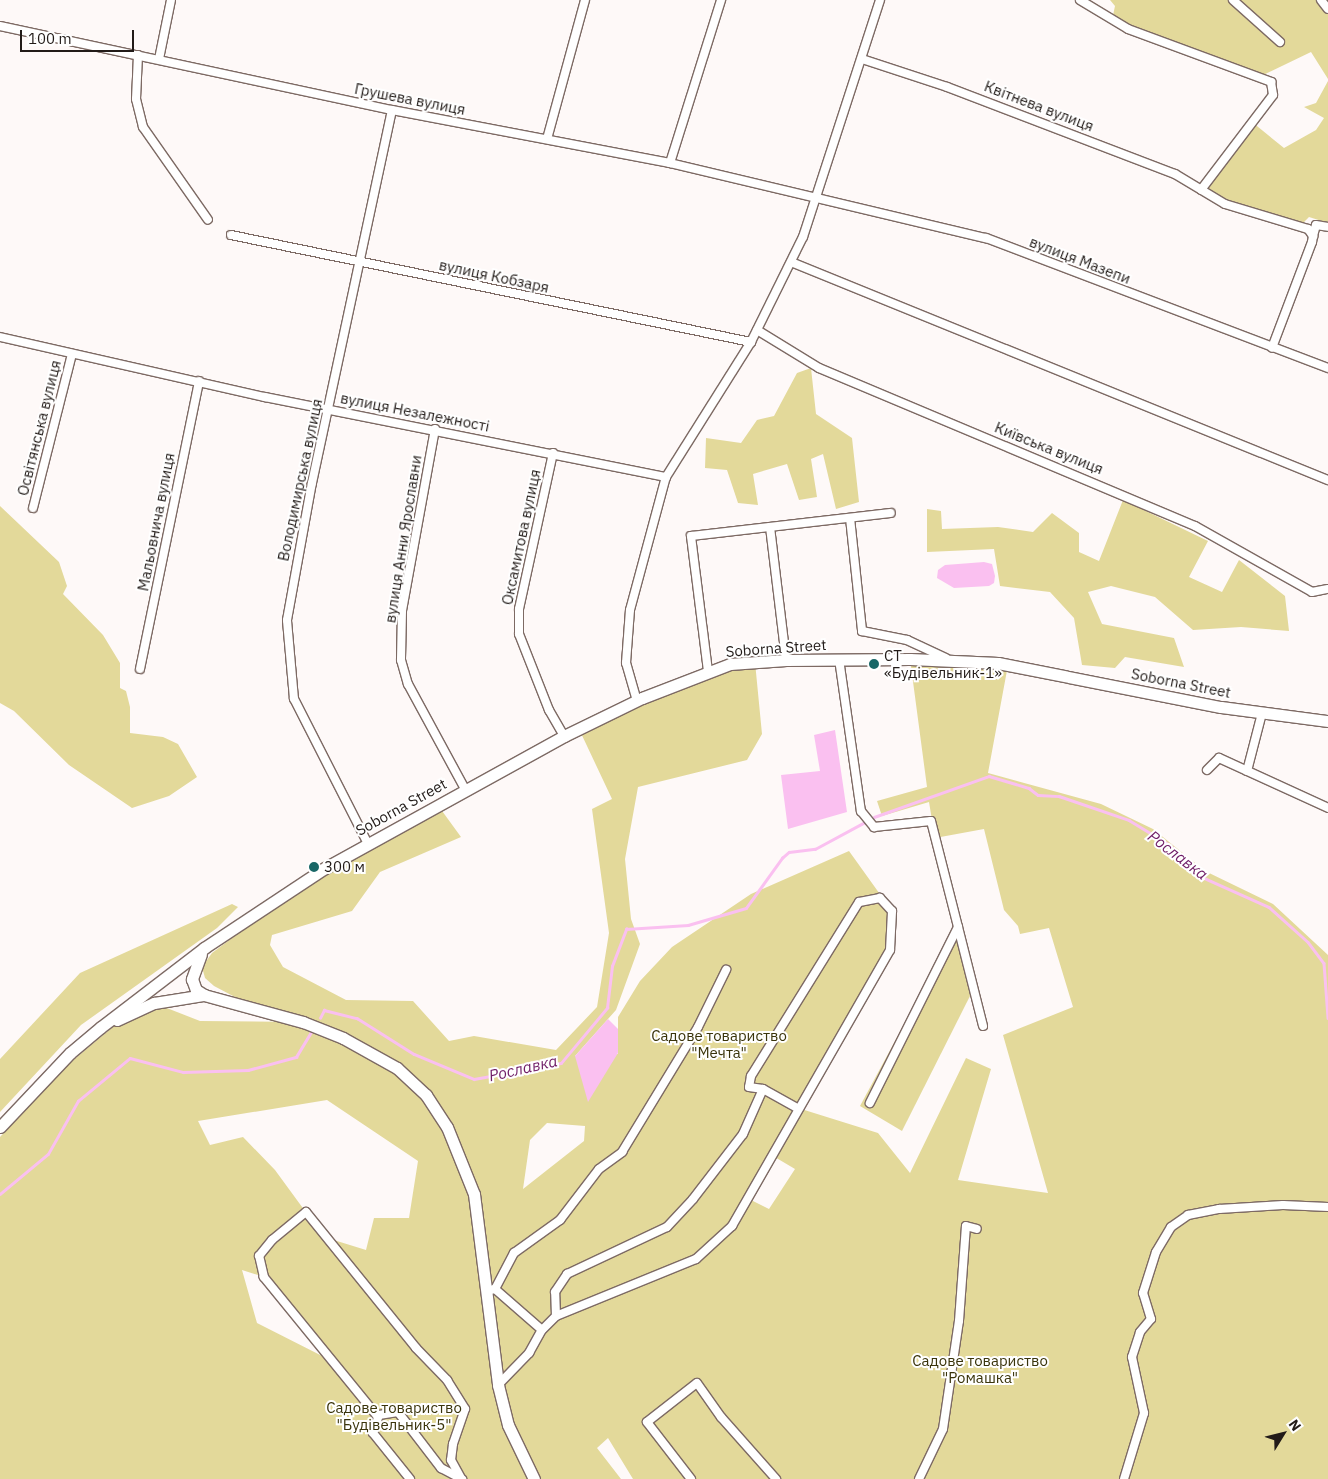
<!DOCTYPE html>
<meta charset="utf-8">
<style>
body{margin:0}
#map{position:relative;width:1328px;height:1479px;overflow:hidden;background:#fef9f8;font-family:"IBM Plex Sans",sans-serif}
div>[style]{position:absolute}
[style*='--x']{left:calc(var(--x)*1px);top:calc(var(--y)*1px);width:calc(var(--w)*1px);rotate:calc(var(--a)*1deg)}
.green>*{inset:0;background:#e3d99a}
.water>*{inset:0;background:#fac0f0}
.stream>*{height:2.5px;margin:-1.25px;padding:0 1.25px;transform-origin:1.25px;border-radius:1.25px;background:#fac0f0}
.roads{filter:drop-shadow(1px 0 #7d6a64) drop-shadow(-1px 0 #7d6a64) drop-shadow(0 1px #7d6a64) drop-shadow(0 -1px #7d6a64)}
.street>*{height:8px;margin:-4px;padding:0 4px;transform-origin:4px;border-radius:4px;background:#fff}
.secondary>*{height:11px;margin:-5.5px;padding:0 5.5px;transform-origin:5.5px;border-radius:5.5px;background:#fff}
.dots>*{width:14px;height:14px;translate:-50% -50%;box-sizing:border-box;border:2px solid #fff;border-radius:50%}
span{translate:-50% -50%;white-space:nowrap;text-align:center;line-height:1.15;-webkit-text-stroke:4px #fff;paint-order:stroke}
.street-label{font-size:15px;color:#221b18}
.poi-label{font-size:15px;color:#221b18}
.left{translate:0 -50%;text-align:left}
.park-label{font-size:15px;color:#3a340b}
.water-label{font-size:16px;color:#6f1d67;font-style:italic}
.north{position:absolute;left:1258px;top:1409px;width:50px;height:50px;-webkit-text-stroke:4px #fff;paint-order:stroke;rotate:54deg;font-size:14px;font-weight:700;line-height:20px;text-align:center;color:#221b18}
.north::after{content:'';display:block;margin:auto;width:18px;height:22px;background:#221b18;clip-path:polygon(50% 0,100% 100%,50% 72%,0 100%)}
.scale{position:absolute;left:20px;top:30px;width:114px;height:22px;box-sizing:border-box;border:2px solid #221b18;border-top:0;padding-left:6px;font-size:15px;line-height:18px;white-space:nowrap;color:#221b18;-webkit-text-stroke:4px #fff;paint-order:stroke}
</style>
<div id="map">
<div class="green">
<div style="clip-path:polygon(1110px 0,1321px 0,1328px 9px,1328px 79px,1311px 52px,1261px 76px,1112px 20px,1115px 6px)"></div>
<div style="clip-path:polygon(1328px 81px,1328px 223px,1309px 217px,1300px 226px,1236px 207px,1201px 190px,1252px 122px,1284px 148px,1316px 130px,1324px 118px,1304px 107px,1316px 103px)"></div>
<div style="clip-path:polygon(811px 368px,816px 414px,852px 438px,859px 502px,836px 509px,823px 454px,811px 459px,817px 497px,799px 500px,787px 464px,753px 474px,758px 505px,738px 503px,727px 470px,705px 468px,706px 438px,741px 443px,757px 420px,774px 416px,797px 373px)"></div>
<div style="clip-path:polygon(1123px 500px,1208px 541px,1189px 577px,1222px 592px,1239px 560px,1285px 596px,1289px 631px,1241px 627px,1193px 630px,1155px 597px,1111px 586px,1088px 592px,1102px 624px,1174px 638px,1184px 667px,1125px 657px,1115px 668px,1082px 665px,1074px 618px,1050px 592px,1000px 586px,994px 549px,927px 552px,927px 509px,941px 511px,942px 529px,998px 527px,1033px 532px,1052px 513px,1079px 533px,1079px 552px,1099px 561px)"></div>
<div style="clip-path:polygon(0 506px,59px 562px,67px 586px,63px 594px,103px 635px,120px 663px,120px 688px,126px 691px,130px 707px,130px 733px,163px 737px,178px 744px,197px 777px,169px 796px,132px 808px,69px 765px,14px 711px,0 703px)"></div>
<div style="clip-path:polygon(evenodd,910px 659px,1008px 665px,988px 773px,1101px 804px,1153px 829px,1205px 871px,1273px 904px,1328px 955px,1328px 1479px,633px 1479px,608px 1438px,597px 1448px,621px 1479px,0 1479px,0 1137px,65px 1067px,127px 1015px,154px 1003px,200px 1021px,300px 1022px,258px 1009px,214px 986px,205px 978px,202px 967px,212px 953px,325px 868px,437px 804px,461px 837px,380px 872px,352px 911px,272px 935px,270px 945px,283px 967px,346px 1000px,413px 1001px,449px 1041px,474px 1036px,556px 1050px,597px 1007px,609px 933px,592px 809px,612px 799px,579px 729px,642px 698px,755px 662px,762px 734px,747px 760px,638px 787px,625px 859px,631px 919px,640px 944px,616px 1010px,575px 1056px,618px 1054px,618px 1017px,640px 981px,672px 947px,751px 894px,849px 851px,892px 911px,890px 950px,798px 1108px,878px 1133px,910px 1173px,966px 1058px,991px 1069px,958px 1180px,1048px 1193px,1003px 1035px,1073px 1007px,1049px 928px,1020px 934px,1018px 926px,1004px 910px,984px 829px,935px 838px,929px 802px,882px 816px,877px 801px,927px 787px,910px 659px,327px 1100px,418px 1161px,409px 1218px,374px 1218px,366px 1250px,324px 1237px,275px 1170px,243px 1137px,210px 1145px,198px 1121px,327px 1100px,910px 659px,547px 1123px,585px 1126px,584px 1141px,523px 1189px,530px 1140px,547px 1123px,910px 659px,773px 1156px,795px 1169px,769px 1209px,749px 1199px,773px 1156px,910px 659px,242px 1270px,264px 1277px,332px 1361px,257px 1323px,242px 1270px)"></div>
<div style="clip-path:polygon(232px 904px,238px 907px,217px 928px,81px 1025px,0 1112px,0 1059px,80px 973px)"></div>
<div style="clip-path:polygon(957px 926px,971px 994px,902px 1131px,860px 1106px)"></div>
</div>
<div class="water">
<div style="clip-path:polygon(984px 562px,992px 564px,995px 576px,994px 583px,989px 586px,954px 588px,937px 578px,938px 570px,945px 565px)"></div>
<div style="clip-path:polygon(835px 730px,847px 812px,788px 829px,781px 775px,820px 771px,814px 735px)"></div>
<div style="clip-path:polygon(608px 1019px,618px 1029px,618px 1053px,588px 1102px,575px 1056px)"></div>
</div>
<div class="stream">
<div style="--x:874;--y:817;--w:122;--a:-19.6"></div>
<div style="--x:989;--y:776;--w:42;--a:16.7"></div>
<div style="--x:1029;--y:788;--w:11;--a:38"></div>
<div style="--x:1038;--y:795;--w:21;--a:3"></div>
<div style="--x:1059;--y:796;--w:74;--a:18.9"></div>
<div style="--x:1129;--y:820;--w:48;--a:31.4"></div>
<div style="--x:1170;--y:845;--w:47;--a:44.1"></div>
<div style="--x:1204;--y:878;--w:71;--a:24"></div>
<div style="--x:1269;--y:907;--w:52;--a:41.9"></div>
<div style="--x:1308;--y:942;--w:26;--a:53"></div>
<div style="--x:1324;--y:963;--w:55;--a:85.8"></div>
<div style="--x:320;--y:1018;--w:9;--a:-63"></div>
<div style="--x:324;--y:1010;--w:34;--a:14"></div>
<div style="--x:357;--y:1018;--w:67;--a:32.3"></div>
<div style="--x:414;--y:1054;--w:65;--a:22.6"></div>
<div style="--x:474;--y:1079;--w:88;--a:-10.4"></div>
<div style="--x:561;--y:1063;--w:72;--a:-50.1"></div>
<div style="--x:607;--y:1008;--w:42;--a:-83.2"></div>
<div style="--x:612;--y:966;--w:40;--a:-69"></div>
<div style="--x:626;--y:929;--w:62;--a:-3.7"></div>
<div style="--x:688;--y:925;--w:60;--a:-16.3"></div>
<div style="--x:746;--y:908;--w:62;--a:-54.2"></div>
<div style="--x:782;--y:858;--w:9;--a:-41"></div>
<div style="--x:789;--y:852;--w:26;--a:-7"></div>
<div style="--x:815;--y:849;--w:55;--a:-28.4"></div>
<div style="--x:0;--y:1194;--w:62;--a:-39.8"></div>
<div style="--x:48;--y:1154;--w:61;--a:-60.5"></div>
<div style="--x:78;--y:1101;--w:67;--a:-39.6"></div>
<div style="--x:130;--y:1058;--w:55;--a:14.8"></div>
<div style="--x:183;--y:1072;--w:65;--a:-1.8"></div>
<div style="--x:248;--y:1070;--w:50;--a:-15.2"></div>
<div style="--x:296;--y:1057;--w:33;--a:-59"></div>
</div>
<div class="roads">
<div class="street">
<div style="--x:1080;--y:0;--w:56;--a:31.1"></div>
<div style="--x:1128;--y:29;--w:153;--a:20.3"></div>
<div style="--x:1271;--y:82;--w:13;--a:81"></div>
<div style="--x:1273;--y:95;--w:119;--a:127.2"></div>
<div style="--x:1233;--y:0;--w:63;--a:41.8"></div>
<div style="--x:1321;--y:0;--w:11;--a:52"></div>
<div style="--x:0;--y:26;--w:401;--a:12.1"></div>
<div style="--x:392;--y:110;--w:283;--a:10.8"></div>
<div style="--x:670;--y:163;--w:325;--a:13.4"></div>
<div style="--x:986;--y:238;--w:366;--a:20.8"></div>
<div style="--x:138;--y:55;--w:44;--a:92.6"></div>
<div style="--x:136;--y:99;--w:29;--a:76"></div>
<div style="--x:143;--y:127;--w:113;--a:55"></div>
<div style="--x:159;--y:59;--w:60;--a:-78.5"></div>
<div style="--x:862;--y:59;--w:89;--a:18.2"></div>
<div style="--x:947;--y:87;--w:244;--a:20.9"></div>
<div style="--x:1175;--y:174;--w:58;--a:31"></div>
<div style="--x:1225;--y:204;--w:87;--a:16.8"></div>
<div style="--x:1308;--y:229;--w:9;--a:54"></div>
<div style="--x:1313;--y:236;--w:6;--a:99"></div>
<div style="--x:1312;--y:242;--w:113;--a:110.7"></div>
<div style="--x:547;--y:139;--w:144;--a:-74.7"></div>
<div style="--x:670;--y:163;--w:171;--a:-72.6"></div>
<div style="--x:231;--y:235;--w:531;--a:11.63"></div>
<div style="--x:1313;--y:236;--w:11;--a:-75"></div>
<div style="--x:1316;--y:225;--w:12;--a:9"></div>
<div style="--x:791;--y:262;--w:580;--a:22.1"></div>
<div style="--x:757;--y:330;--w:73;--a:31.5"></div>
<div style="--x:819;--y:368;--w:408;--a:22.8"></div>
<div style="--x:1195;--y:526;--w:134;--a:29.4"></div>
<div style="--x:1312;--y:592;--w:16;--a:-11"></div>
<div style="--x:0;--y:337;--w:272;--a:12.8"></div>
<div style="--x:265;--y:397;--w:409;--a:11.3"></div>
<div style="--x:435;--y:429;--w:185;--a:100.3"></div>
<div style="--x:402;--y:611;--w:49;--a:91.2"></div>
<div style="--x:401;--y:660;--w:25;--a:74"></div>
<div style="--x:408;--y:684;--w:119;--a:61.5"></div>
<div style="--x:553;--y:453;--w:160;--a:102.3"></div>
<div style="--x:519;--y:609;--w:25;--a:90"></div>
<div style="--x:519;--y:634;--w:82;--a:68.5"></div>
<div style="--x:549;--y:710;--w:30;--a:60"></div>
<div style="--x:33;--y:508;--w:159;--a:-75.8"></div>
<div style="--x:850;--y:518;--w:114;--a:83.9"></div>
<div style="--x:862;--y:631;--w:46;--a:11.3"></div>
<div style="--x:907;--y:640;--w:43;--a:24.8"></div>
<div style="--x:770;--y:527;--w:134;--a:83.1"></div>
<div style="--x:839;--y:659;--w:154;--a:81.8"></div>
<div style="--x:861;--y:811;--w:21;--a:51"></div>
<div style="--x:874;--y:827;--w:57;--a:-6"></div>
<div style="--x:931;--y:821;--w:109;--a:75.7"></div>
<div style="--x:958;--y:927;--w:197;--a:116.6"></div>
<div style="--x:140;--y:669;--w:294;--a:-78.4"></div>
<div style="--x:708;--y:671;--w:136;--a:-97.2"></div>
<div style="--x:691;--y:536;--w:201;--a:-6.6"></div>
<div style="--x:637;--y:701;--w:40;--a:-106"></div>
<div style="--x:626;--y:663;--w:53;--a:-85.7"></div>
<div style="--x:630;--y:610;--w:138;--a:-74.9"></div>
<div style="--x:666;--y:477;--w:160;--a:-57.8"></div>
<div style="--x:751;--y:342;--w:117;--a:-63.7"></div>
<div style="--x:803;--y:237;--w:249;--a:-72"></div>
<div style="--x:1207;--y:770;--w:17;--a:-45"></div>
<div style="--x:1219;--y:758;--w:120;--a:24.6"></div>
<div style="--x:1247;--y:771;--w:60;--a:-75.5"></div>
<div style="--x:367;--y:842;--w:161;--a:-117"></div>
<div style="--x:294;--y:699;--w:79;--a:-95.1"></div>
<div style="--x:287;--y:620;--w:139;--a:-79.7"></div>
<div style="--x:312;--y:483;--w:381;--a:-77.9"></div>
<div style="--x:958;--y:927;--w:102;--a:75.8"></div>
<div style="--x:495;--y:1289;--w:41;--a:-62.2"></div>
<div style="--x:514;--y:1253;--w:57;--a:-35.7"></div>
<div style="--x:560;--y:1220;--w:64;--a:-52.6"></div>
<div style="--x:599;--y:1169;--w:29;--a:-36"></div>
<div style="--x:622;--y:1152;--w:146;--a:-58.7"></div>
<div style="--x:698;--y:1027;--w:64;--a:-63.8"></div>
<div style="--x:490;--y:1290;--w:5;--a:-11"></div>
<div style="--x:495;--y:1289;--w:62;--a:41.1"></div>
<div style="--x:556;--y:1316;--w:24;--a:-92"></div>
<div style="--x:555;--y:1292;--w:22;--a:-56"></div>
<div style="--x:567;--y:1274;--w:110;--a:-25.2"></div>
<div style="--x:667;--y:1227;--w:38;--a:-47"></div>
<div style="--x:693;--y:1199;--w:82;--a:-52.4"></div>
<div style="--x:743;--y:1134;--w:49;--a:-66"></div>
<div style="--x:498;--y:1385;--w:45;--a:-45.9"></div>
<div style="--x:529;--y:1353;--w:26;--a:-61"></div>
<div style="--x:542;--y:1330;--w:20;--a:-45"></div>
<div style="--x:556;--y:1316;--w:151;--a:-22.2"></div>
<div style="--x:696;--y:1259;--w:49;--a:-42.5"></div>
<div style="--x:732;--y:1226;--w:318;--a:-60.2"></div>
<div style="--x:890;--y:950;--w:39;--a:-87"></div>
<div style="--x:892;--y:911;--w:18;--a:-133"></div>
<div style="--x:880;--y:898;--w:21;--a:169"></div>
<div style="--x:859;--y:902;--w:205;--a:121.8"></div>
<div style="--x:751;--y:1076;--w:11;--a:100"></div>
<div style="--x:749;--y:1087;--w:14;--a:8"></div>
<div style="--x:763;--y:1089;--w:39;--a:29"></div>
<div style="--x:378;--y:1417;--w:181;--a:-129.2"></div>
<div style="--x:264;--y:1277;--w:22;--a:-103"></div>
<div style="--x:259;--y:1256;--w:21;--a:-51"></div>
<div style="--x:272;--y:1240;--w:44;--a:-39.5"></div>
<div style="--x:306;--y:1212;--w:175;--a:51"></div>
<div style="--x:416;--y:1348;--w:45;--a:45.9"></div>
<div style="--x:447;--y:1380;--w:34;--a:58"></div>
<div style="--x:465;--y:1409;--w:37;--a:109"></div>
<div style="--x:453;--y:1444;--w:16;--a:97"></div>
<div style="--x:451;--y:1460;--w:21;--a:61"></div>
<div style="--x:410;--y:1479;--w:59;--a:-128.8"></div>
<div style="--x:373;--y:1433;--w:19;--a:-72"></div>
<div style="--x:379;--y:1415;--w:19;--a:-9"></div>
<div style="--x:398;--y:1412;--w:71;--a:52.5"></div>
<div style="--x:441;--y:1468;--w:24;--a:28"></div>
<div style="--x:691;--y:1479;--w:72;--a:-127.7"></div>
<div style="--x:647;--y:1422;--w:63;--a:-38"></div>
<div style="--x:697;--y:1383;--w:42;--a:54.8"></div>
<div style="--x:721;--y:1417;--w:83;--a:48.4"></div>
<div style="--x:919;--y:1479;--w:55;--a:-64.4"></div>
<div style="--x:943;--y:1429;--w:109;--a:-81.6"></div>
<div style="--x:959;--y:1321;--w:95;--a:-85.8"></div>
<div style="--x:966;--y:1226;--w:11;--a:15"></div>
<div style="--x:1124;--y:1479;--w:69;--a:-73.1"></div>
<div style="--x:1144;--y:1413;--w:57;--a:-102.1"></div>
<div style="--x:1132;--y:1357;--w:26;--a:-72"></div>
<div style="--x:1140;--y:1332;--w:17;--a:-50"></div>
<div style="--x:1151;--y:1319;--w:27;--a:-107"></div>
<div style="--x:1143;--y:1293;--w:43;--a:-72.4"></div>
<div style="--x:1156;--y:1252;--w:29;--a:-59"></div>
<div style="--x:1171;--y:1227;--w:21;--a:-35"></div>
<div style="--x:1188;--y:1215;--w:32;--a:-11"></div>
<div style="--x:1219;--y:1209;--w:64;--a:-3.6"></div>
<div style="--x:1283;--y:1205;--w:45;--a:2.5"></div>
</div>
<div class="secondary">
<div style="--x:201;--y:954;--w:27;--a:110"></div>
<div style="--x:192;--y:979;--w:12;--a:70"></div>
<div style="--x:196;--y:990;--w:9;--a:32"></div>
<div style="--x:117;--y:1020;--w:41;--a:-24.7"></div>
<div style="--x:154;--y:1003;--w:51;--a:-9.1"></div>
<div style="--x:204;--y:995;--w:103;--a:15.3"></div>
<div style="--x:303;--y:1022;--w:43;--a:21.8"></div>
<div style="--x:343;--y:1038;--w:62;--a:29.1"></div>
<div style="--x:397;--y:1068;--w:40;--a:43"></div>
<div style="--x:426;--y:1095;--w:38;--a:57"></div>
<div style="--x:447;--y:1127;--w:72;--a:68.1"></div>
<div style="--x:474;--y:1194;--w:193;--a:82.8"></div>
<div style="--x:498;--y:1385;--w:41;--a:76"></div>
<div style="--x:508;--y:1425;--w:60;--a:64.3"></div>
<div style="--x:0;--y:1127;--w:102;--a:-46.6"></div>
<div style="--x:70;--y:1053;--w:40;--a:-40"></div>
<div style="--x:101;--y:1027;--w:130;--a:-37.5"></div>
<div style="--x:204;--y:948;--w:145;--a:-33.5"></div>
<div style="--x:325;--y:868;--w:273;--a:-28.9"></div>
<div style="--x:564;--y:736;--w:87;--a:-26"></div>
<div style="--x:642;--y:698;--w:94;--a:-21.1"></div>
<div style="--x:730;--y:664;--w:56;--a:-4.1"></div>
<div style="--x:786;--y:660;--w:124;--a:-0.5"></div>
<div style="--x:910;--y:659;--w:88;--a:2.6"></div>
<div style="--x:998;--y:663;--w:227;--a:11.2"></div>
<div style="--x:1221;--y:707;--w:108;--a:7.5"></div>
</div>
</div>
<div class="dots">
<div style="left:874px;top:664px;background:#186767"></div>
<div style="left:314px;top:867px;background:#186767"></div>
</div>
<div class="street-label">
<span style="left:410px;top:99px;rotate:11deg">Грушева вулиця</span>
<span style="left:1039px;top:106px;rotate:21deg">Квітнева вулиця</span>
<span style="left:1080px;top:260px;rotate:21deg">вулиця Мазепи</span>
<span style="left:494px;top:276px;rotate:12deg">вулиця Кобзаря</span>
<span style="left:415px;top:412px;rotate:11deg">вулиця Незалежності</span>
<span style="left:39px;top:428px;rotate:-76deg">Освітянська вулиця</span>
<span style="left:1049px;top:448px;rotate:22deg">Київська вулиця</span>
<span style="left:300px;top:480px;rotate:-78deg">Володимирська вулиця</span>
<span style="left:156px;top:522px;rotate:-79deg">Мальовнича вулиця</span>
<span style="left:521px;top:537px;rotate:-78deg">Оксамитова вулиця</span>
<span style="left:403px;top:539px;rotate:-81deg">вулиця Анни Ярославни</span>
<span style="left:776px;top:648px;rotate:-4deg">Soborna Street</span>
<span style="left:1181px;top:683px;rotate:11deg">Soborna Street</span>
<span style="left:401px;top:807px;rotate:-29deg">Soborna Street</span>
</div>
<div class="poi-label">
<span class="left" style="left:884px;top:664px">СТ<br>«Будівельник-1»</span>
<span class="left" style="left:324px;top:867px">300 м</span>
</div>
<div class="park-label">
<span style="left:719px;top:1044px">Садове товариство<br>"Мечта"</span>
<span style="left:980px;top:1369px">Садове товариство<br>"Ромашка"</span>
<span style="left:394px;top:1416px">Садове товариство<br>"Будівельник-5"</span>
</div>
<div class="water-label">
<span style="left:1178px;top:855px;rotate:37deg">Рославка</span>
<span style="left:523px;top:1068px;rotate:-13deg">Рославка</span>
</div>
<div class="north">N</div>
<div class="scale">100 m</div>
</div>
